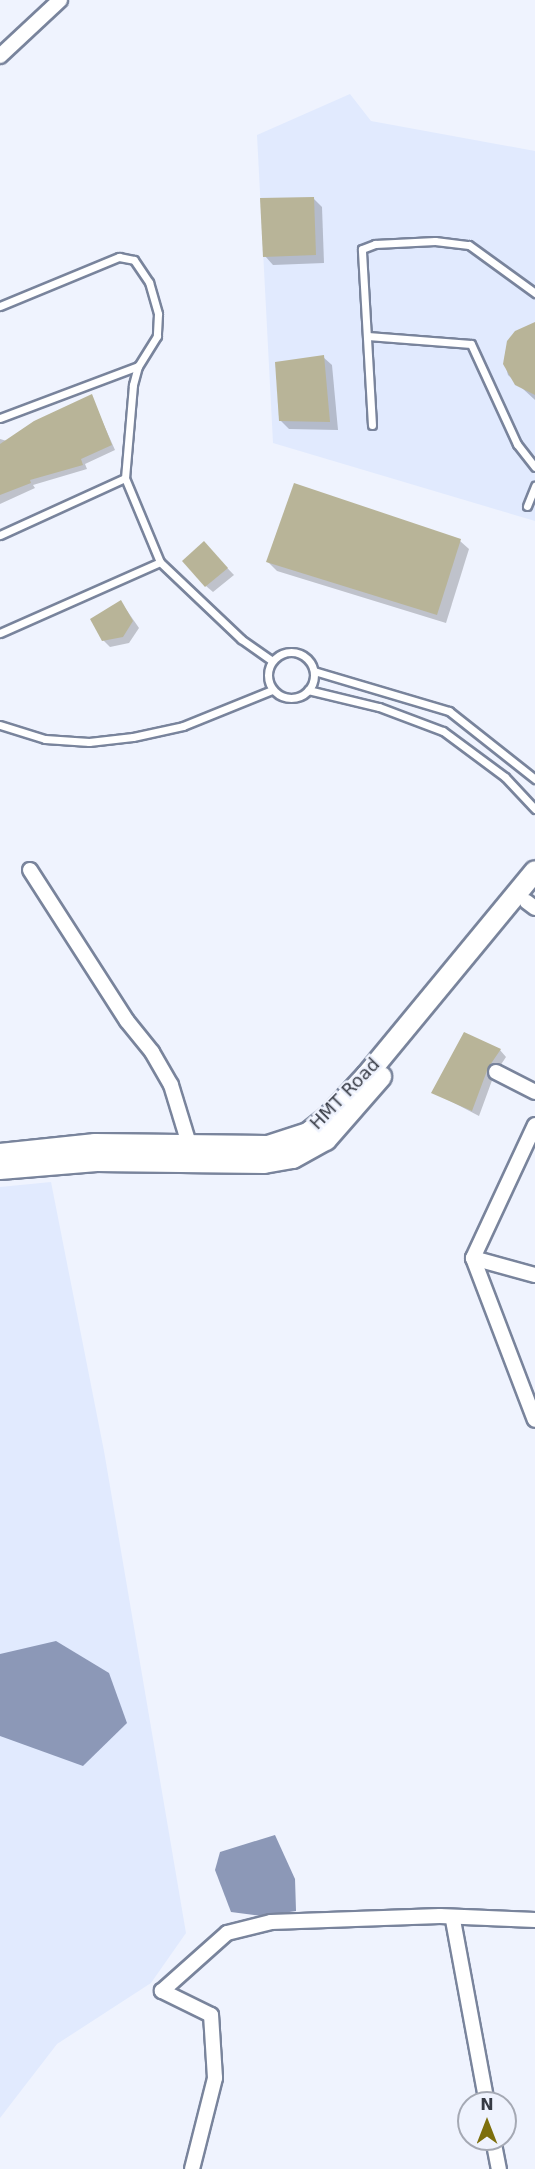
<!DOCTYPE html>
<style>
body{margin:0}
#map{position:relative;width:535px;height:2169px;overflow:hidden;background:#eff3fe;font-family:"DejaVu Sans",sans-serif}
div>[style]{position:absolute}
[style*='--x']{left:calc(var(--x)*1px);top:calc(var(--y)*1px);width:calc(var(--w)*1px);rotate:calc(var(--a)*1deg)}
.built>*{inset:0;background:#e1eafe}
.water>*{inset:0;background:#8c98b7}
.shadow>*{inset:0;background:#0003}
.building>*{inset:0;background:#b8b498}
.roads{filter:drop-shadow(2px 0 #79849c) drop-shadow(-2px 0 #79849c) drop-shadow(0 2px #79849c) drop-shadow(0 -2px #79849c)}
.lane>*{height:7px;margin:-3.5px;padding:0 3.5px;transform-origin:3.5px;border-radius:3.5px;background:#fff}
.lane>.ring{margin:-3.5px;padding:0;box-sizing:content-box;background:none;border:7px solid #fff;border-radius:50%}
.street>*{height:14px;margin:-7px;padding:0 7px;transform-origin:7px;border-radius:7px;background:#fff}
.secondary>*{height:20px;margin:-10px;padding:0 10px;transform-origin:10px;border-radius:10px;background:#fff}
span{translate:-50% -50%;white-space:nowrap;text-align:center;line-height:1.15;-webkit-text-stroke:5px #eff3fe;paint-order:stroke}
.street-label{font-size:18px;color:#363a44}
.north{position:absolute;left:457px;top:2091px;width:60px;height:60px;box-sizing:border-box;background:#eff3fe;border:2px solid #a5a9b4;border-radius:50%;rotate:0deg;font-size:16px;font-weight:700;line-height:24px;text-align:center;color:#363a44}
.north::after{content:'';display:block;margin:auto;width:21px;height:27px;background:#7d6f0d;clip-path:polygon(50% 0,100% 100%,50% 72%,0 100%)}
</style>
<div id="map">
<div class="built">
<div style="clip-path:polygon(350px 94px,371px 121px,535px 151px,535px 521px,273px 443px,257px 135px)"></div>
<div style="clip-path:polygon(51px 1182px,104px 1451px,186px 1933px,151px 1983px,57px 2044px,0 2118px,0 1187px)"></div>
</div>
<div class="water">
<div style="clip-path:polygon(56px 1641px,109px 1673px,127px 1723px,83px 1766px,0 1736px,0 1654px)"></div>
<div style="clip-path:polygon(275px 1835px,295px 1879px,296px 1911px,263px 1916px,231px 1912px,215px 1870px,220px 1852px)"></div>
</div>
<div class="shadow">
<div style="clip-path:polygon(313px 198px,322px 207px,324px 263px,273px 265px,265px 256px)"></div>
<div style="clip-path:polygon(535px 324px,535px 400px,508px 375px,505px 364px)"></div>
<div style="clip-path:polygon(323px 357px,332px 365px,338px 430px,289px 429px,281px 421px)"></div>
<div style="clip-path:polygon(91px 396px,115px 450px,85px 464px,87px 469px,33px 485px,35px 488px,0 504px,0 439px,7px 441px)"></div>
<div style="clip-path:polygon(460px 541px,469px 549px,446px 623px,277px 571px,268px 562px)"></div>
<div style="clip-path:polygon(210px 550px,234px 575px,213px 592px,206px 586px)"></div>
<div style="clip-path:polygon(121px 602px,139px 628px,129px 643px,110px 647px,103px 640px)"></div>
<div style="clip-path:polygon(500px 1050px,506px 1057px,494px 1075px,479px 1116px,433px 1092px)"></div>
</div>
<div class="building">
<div style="clip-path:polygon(314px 197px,316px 255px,263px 257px,260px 198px)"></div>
<div style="clip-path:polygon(535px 322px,535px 395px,515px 385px,503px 364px,507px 341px,515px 331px)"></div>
<div style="clip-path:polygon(324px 355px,330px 422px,279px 421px,275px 362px)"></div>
<div style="clip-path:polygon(92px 394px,112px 445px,81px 459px,83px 465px,30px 480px,31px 483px,0 495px,0 444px,34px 421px)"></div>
<div style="clip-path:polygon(294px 483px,461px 539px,437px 615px,266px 562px)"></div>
<div style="clip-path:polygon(204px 541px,228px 568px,205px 587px,182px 561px)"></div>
<div style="clip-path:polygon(121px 600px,133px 621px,123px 637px,102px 641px,90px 619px)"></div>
<div style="clip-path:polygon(464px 1032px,501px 1049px,488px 1068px,472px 1111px,431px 1093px)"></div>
</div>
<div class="roads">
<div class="lane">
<div style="--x:0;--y:306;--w:129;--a:-22.4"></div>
<div style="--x:119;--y:257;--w:15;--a:11"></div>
<div style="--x:134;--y:260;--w:27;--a:56"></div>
<div style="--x:149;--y:282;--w:33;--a:74"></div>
<div style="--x:158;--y:314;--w:22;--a:93"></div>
<div style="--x:157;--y:336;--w:36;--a:122"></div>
<div style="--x:138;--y:366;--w:20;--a:105"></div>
<div style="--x:133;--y:385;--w:93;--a:94.9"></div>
<div style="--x:125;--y:478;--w:91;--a:67.4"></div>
<div style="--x:160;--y:562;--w:112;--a:43.5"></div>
<div style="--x:241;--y:639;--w:38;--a:35"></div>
<div style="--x:368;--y:336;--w:103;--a:4.4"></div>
<div style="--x:471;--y:344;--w:110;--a:65.3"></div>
<div style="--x:517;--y:444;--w:29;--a:52"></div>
<div style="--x:0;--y:418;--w:147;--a:-20.6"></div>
<div style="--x:372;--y:425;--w:176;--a:-93.3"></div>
<div style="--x:362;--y:249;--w:14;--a:-21"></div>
<div style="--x:375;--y:244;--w:60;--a:-2.9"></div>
<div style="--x:435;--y:241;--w:34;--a:7"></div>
<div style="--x:469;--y:245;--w:82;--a:36"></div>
<div style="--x:527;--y:506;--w:22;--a:-68"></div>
<div style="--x:0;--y:535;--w:137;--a:-24.5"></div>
<div style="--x:0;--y:633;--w:175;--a:-23.9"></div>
<div class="ring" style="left:268px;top:652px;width:39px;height:39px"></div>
<div style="--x:314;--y:671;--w:141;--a:16.5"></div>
<div style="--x:449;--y:711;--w:110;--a:38.3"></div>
<div style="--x:308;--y:690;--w:73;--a:13.5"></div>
<div style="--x:379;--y:707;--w:68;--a:20.6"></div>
<div style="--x:443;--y:731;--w:77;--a:36.6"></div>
<div style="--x:505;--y:777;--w:44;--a:46.8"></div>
<div style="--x:0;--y:725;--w:47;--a:17.3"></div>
<div style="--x:45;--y:739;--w:44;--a:3.9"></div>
<div style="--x:89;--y:742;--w:44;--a:-6.5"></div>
<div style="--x:133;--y:737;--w:51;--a:-12.4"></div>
<div style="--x:183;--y:726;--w:96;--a:-22"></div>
</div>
<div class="street">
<div style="--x:0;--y:56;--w:82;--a:-43"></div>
<div style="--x:30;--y:870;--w:179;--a:57.3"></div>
<div style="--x:127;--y:1021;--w:40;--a:51"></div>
<div style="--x:152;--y:1052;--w:38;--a:60"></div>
<div style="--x:171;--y:1085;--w:65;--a:73"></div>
<div style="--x:527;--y:902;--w:10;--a:37"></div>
<div style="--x:496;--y:1072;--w:44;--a:27.1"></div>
<div style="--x:535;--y:1125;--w:147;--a:115"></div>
<div style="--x:473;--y:1258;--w:64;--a:15.3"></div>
<div style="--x:473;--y:1258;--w:173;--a:69.1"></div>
<div style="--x:453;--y:1920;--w:186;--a:79.5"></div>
<div style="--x:493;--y:2139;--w:31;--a:79"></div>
<div style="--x:192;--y:2169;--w:94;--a:-75.8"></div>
<div style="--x:215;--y:2078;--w:63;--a:-93.6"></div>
<div style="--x:211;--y:2015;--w:55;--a:-153.9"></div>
<div style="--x:162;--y:1991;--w:87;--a:-41.7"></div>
<div style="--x:227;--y:1933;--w:45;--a:-14"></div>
<div style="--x:271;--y:1922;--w:169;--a:-2"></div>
<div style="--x:440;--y:1916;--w:95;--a:2.4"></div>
</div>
<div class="secondary">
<div style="--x:0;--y:1154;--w:96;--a:-6"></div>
<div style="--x:95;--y:1144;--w:173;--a:0.7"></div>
<div style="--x:268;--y:1146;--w:42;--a:-18"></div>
<div style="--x:308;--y:1133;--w:27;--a:-39"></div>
<div style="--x:329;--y:1116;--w:56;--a:-47.2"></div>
<div style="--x:367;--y:1075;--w:264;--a:-50.5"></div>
<div style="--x:0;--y:1169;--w:97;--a:-4.7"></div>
<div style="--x:97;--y:1161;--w:167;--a:0.7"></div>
<div style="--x:264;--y:1163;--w:29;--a:-10"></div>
<div style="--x:293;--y:1158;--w:38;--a:-29"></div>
<div style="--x:326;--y:1140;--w:84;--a:-48.9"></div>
</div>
</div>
<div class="street-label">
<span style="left:345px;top:1094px;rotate:-46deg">HMT Road</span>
</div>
<div class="north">N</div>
</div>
